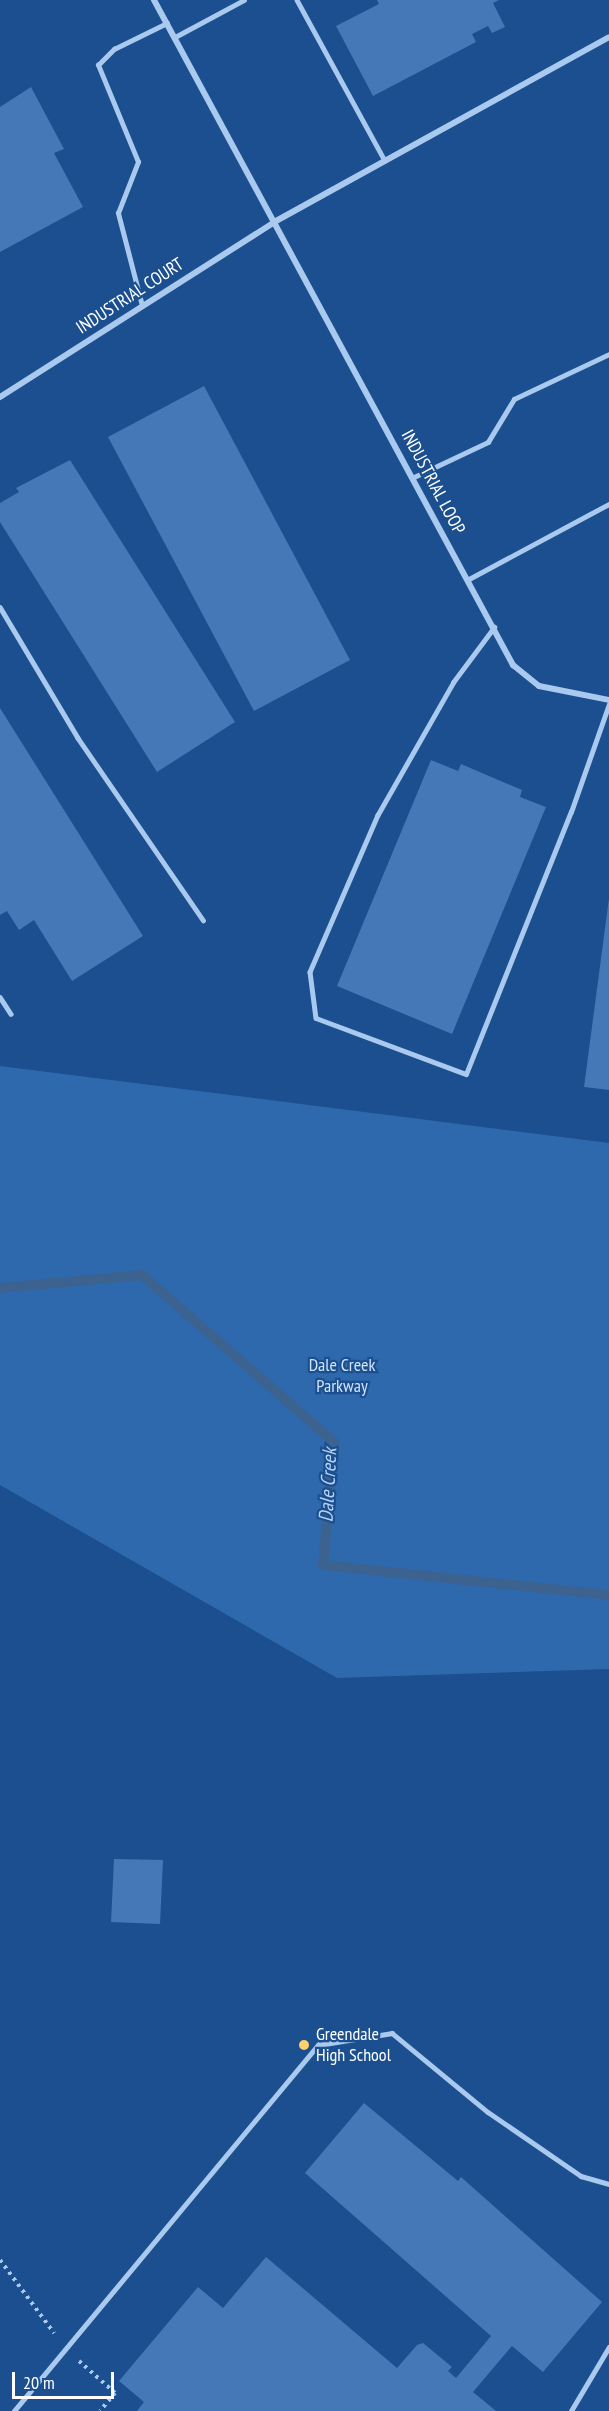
<!DOCTYPE html>
<style>
body{margin:0}
#map{position:relative;width:609px;height:2411px;overflow:hidden;background:#1b4f8f;font-family:"PT Sans Narrow",sans-serif}
div>[style]{position:absolute}
[style*='--x']{left:calc(var(--x)*1px);top:calc(var(--y)*1px);width:calc(var(--w)*1px);rotate:calc(var(--a)*1deg)}
.green>*{inset:0;background:#2e69ad}
.stream>*{height:10px;margin:-5px;padding:0 5px;transform-origin:5px;border-radius:5px;background:#3c6290}
.building>*{inset:0;background:#4478b7}
.path>*{height:4px;margin-top:-2px;transform-origin:0;background:repeating-linear-gradient(90deg,#a9c9ee 0 3px,transparent 0 7.5px)}
.lane>*{height:4.5px;margin:-2.25px;padding:0 2.25px;transform-origin:2.25px;border-radius:2.25px;background:#a9c9ee}
.street>*{height:6px;margin:-3px;padding:0 3px;transform-origin:3px;border-radius:3px;background:#a9c9ee}
.dots>*{width:16px;height:16px;translate:-50% -50%;box-sizing:border-box;border:3px solid #1b4f8f;border-radius:50%}
span{translate:-50% -50%;white-space:nowrap;text-align:center;line-height:1.15;-webkit-text-stroke:4.5px #1b4f8f;paint-order:stroke}
.street-label{font-size:18px;color:#fff}
.park-label{font-size:18px;color:#cfe3fa}
.poi-label{font-size:18px;color:#fff}
.left{translate:0 -50%;text-align:left}
.water-label{font-size:20px;color:#b5d3f5;font-style:italic}
.scale{position:absolute;left:12px;top:2372px;width:102px;height:27px;box-sizing:border-box;border:3px solid #fff;border-top:0;padding-left:8px;font-size:18px;line-height:21px;white-space:nowrap;color:#fff;-webkit-text-stroke:4px #1b4f8f;paint-order:stroke}
</style>
<div id="map">
<div class="green">
<div style="clip-path:polygon(0 1066px,609px 1143px,609px 1669px,337px 1678px,0 1485px)"></div>
</div>
<div class="stream">
<div style="--x:0;--y:1288;--w:143;--a:-5.2"></div>
<div style="--x:142;--y:1275;--w:254;--a:41"></div>
<div style="--x:334;--y:1442;--w:123;--a:95.1"></div>
<div style="--x:323;--y:1565;--w:288;--a:6"></div>
</div>
<div class="building">
<div style="clip-path:polygon(377px 0,499px 0,493px 3px,505px 27px,492px 33px,488px 26px,472px 34px,476px 42px,373px 96px,336px 26px,379px 4px)"></div>
<div style="clip-path:polygon(31px 87px,64px 149px,54px 153px,83px 207px,0 252px,0 107px)"></div>
<div style="clip-path:polygon(204px 386px,350px 660px,254px 711px,108px 437px)"></div>
<div style="clip-path:polygon(70px 460px,235px 722px,157px 772px,0 522px,0 503px,19px 492px,16px 488px)"></div>
<div style="clip-path:polygon(0 708px,143px 936px,72px 981px,34px 920px,19px 930px,7px 911px,0 915px)"></div>
<div style="clip-path:polygon(431px 760px,458px 771px,461px 764px,522px 790px,520px 797px,546px 807px,452px 1034px,337px 986px)"></div>
<div style="clip-path:polygon(609px 898px,609px 1090px,584px 1087px)"></div>
<div style="clip-path:polygon(114px 1859px,163px 1860px,160px 1924px,111px 1922px)"></div>
<div style="clip-path:polygon(364px 2103px,458px 2181px,461px 2177px,602px 2302px,543px 2372px,512px 2346px,473px 2392px,496px 2411px,137px 2411px,144px 2402px,119px 2381px,198px 2287px,223px 2308px,266px 2257px,397px 2368px,417px 2345px,423px 2343px,452px 2367px,448px 2371px,456px 2378px,491px 2336px,305px 2173px)"></div>
</div>
<div class="path">
<div style="--x:0;--y:2260;--w:91;--a:53.5"></div>
<div style="--x:79;--y:2361;--w:48;--a:41.6"></div>
<div style="--x:115;--y:2393;--w:23;--a:130"></div>
</div>
<div class="lane">
<div style="--x:297;--y:0;--w:183;--a:61.3"></div>
<div style="--x:175;--y:37;--w:78;--a:-28.2"></div>
<div style="--x:142;--y:306;--w:96;--a:-104.5"></div>
<div style="--x:118;--y:213;--w:55;--a:-68.6"></div>
<div style="--x:138;--y:162;--w:105;--a:-112.4"></div>
<div style="--x:98;--y:65;--w:23;--a:-45"></div>
<div style="--x:114;--y:49;--w:59;--a:-26.1"></div>
<div style="--x:414;--y:477;--w:82;--a:-25.3"></div>
<div style="--x:488;--y:442;--w:50;--a:-58.8"></div>
<div style="--x:514;--y:399;--w:105;--a:-25.3"></div>
<div style="--x:469;--y:579;--w:159;--a:-28.2"></div>
<div style="--x:0;--y:607;--w:152;--a:59.2"></div>
<div style="--x:78;--y:738;--w:221;--a:55.5"></div>
<div style="--x:495;--y:627;--w:69;--a:126.7"></div>
<div style="--x:454;--y:682;--w:153;--a:119.7"></div>
<div style="--x:378;--y:815;--w:171;--a:113.4"></div>
<div style="--x:310;--y:972;--w:46;--a:82.6"></div>
<div style="--x:316;--y:1018;--w:160;--a:20.5"></div>
<div style="--x:466;--y:1074;--w:282;--a:-68.2"></div>
<div style="--x:571;--y:812;--w:114;--a:-70.6"></div>
<div style="--x:0;--y:997;--w:20;--a:57"></div>
<div style="--x:14;--y:2411;--w:476;--a:-50.3"></div>
<div style="--x:318;--y:2045;--w:75;--a:-9.2"></div>
<div style="--x:392;--y:2033;--w:124;--a:39.5"></div>
<div style="--x:488;--y:2112;--w:113;--a:34.5"></div>
<div style="--x:581;--y:2176;--w:29;--a:16"></div>
<div style="--x:571;--y:2411;--w:74;--a:-59.3"></div>
</div>
<div class="street">
<div style="--x:154;--y:0;--w:756;--a:61.64"></div>
<div style="--x:513;--y:665;--w:33;--a:39"></div>
<div style="--x:539;--y:686;--w:71;--a:11.3"></div>
<div style="--x:0;--y:397;--w:327;--a:-32.5"></div>
<div style="--x:276;--y:221;--w:380;--a:-28.9"></div>
</div>
<div class="dots">
<div style="left:304px;top:2045px;background:#ffd166"></div>
</div>
<div class="street-label">
<span style="left:130px;top:296px;rotate:-33deg">INDUSTRIAL COURT</span>
<span style="left:433px;top:482px;rotate:62deg">INDUSTRIAL LOOP</span>
</div>
<div class="park-label">
<span style="left:342px;top:1376px">Dale Creek<br>Parkway</span>
</div>
<div class="poi-label">
<span class="left" style="left:316px;top:2045px">Greendale<br>High School</span>
</div>
<div class="water-label">
<span style="left:328px;top:1485px;rotate:-87deg">Dale Creek</span>
</div>
<div class="scale">20 m</div>
</div>
